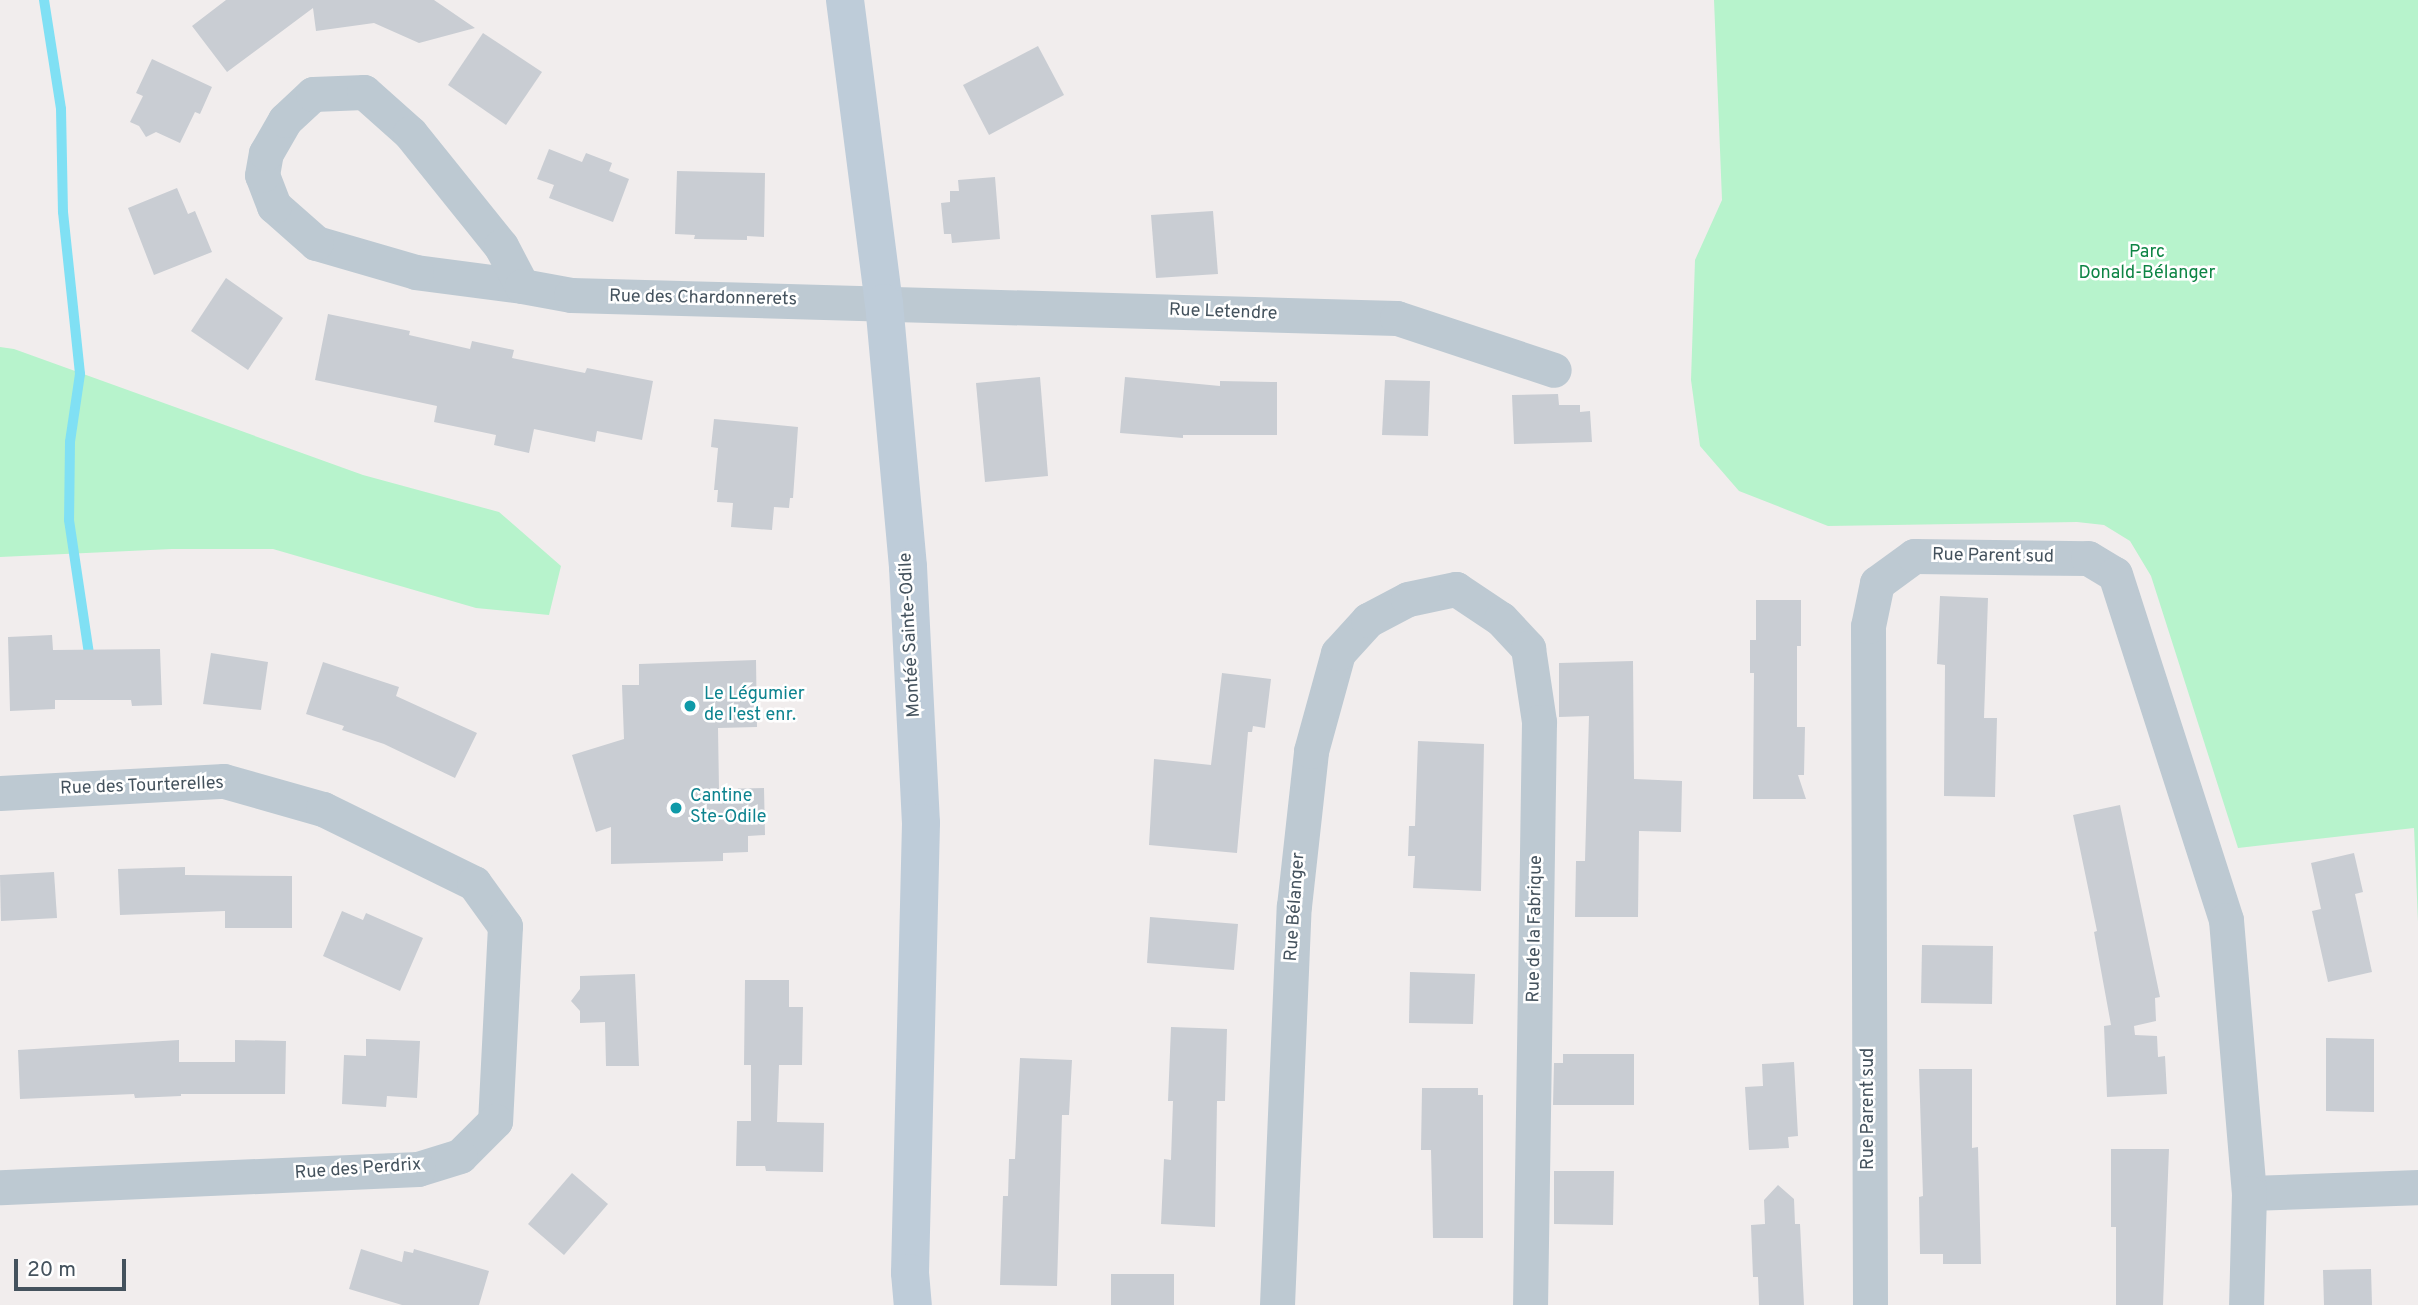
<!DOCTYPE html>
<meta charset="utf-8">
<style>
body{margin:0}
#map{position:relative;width:2418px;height:1305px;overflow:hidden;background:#f1eded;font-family:Overpass,sans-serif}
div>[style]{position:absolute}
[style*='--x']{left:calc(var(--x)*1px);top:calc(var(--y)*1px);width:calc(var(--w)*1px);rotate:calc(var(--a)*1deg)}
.green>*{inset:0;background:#b7f3cc}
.stream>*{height:10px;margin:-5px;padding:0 5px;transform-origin:5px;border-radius:5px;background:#80e0f4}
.building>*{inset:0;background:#c9cdd3}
.minor>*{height:35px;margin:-17.5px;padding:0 17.5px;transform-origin:17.5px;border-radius:17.5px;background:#bdc9d2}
.secondary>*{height:38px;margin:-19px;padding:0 19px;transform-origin:19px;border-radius:19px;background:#beccd9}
.dots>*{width:19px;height:19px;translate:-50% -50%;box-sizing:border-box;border:4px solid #fff;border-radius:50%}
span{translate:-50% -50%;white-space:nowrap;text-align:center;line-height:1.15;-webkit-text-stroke:5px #fff;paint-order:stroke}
.park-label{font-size:18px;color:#0e8545}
.street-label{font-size:18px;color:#44525d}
.culture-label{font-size:18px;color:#0d838f}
.left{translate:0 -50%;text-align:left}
.scale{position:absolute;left:14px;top:1259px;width:112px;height:32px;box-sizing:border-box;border:4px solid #44525d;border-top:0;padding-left:9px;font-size:21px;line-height:24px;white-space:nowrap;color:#44525d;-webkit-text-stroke:5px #fff;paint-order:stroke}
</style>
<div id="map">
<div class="green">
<div style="clip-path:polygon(1714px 0,2418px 0,2418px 922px,2414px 828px,2238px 848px,2151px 576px,2130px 541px,2104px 525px,2077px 522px,1828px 526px,1739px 491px,1700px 446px,1691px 380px,1695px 260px,1722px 200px)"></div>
<div style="clip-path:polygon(0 347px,14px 349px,363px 475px,499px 512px,561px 566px,549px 615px,476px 608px,273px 549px,172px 549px,0 557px)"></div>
</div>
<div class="stream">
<div style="--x:44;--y:0;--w:110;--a:81.1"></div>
<div style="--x:61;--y:109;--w:103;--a:88.9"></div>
<div style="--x:63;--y:212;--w:163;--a:84"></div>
<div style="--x:80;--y:374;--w:69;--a:98.4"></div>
<div style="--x:70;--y:442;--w:78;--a:90.7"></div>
<div style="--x:69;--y:520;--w:135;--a:81.5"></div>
</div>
<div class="building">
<div style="clip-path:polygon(226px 0,434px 0,475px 28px,419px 43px,374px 23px,316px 31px,313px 8px,227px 72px,192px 26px)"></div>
<div style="clip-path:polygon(483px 33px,542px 72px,506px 125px,448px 85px)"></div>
<div style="clip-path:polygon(1038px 46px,1064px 95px,989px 135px,963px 85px)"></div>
<div style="clip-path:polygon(152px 59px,212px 87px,200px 114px,195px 112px,180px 143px,156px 132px,146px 137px,139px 126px,130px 122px,143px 96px,136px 93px)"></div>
<div style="clip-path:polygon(549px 149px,582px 162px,586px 153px,612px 163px,609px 171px,629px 179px,613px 222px,549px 198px,554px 185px,537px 179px)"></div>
<div style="clip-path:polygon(677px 171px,765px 173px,764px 237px,747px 236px,747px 240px,694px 239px,695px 235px,675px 234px)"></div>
<div style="clip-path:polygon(995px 177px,1000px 239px,952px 243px,951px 234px,944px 234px,941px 203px,950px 202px,950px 191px,959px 191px,958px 180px)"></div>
<div style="clip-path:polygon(177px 188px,188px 214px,195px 211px,212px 252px,154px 275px,128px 208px)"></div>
<div style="clip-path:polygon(1213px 211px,1218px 274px,1156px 278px,1151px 215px)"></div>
<div style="clip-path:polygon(226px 278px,283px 318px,248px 370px,191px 331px)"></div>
<div style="clip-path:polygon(328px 314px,410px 331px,409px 335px,470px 349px,472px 341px,514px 350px,512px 358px,585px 373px,587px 368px,653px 381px,642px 440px,597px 431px,595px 442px,534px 429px,529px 453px,494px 445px,496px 435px,434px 422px,437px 406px,315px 380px)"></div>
<div style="clip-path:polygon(1040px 377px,1048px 476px,985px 482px,976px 383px)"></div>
<div style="clip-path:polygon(1125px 377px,1220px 386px,1220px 381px,1277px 382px,1277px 435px,1183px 435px,1183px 438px,1120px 433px)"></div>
<div style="clip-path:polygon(1385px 380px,1430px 381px,1428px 436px,1382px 435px)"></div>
<div style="clip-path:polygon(1558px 394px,1559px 405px,1580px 405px,1580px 412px,1590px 411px,1592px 442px,1514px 444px,1512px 395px)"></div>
<div style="clip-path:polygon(714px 419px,798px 427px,793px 498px,790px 498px,789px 508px,774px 507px,772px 530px,731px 527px,733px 503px,717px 502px,718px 490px,714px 490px,718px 448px,711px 447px)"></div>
<div style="clip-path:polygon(1940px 596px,1988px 598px,1984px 718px,1997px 718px,1995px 797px,1944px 796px,1945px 665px,1937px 664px)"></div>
<div style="clip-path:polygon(1756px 600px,1801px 600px,1801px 646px,1797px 646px,1797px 727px,1805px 727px,1804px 775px,1798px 775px,1806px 799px,1753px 799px,1754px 673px,1750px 673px,1750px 640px,1756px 640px)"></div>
<div style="clip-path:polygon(52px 635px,53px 650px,160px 649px,162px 705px,132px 706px,131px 700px,55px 700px,55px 709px,10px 711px,8px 637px)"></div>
<div style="clip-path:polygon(211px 653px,268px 662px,261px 710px,203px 704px)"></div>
<div style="clip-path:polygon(756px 660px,757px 727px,718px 728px,719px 789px,764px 788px,765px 835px,748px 836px,748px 852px,723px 853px,723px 861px,611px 864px,611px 827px,596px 832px,572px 755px,624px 739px,622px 685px,639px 685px,639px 664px)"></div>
<div style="clip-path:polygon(1633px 661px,1634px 779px,1682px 781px,1681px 832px,1639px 831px,1638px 917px,1575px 917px,1576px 861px,1585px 861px,1589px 716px,1559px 717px,1559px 663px)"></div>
<div style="clip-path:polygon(323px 662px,399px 687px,396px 696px,477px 733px,455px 778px,384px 744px,342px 730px,344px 726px,306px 714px)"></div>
<div style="clip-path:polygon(1222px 673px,1271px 679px,1265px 728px,1253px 726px,1252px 732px,1248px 732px,1237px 853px,1149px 845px,1154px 759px,1211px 765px)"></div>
<div style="clip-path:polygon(1418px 741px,1484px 744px,1481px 891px,1413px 888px,1415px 856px,1408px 856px,1409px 826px,1415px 826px)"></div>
<div style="clip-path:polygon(2120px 805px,2160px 997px,2155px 998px,2156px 1021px,2134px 1026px,2135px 1035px,2157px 1036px,2158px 1057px,2165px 1056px,2167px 1094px,2107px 1097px,2104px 1026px,2111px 1025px,2094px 932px,2097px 931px,2073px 815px)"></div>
<div style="clip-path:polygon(2354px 853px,2363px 892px,2355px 894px,2372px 972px,2328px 982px,2312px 911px,2321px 909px,2311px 863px)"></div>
<div style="clip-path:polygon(185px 867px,185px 875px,292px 876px,292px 928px,225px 928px,225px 911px,120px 915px,118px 869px)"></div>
<div style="clip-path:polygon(54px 872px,57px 918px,1px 921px,0 875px)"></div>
<div style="clip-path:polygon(342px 911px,363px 920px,366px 913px,423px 938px,400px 991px,323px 956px)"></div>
<div style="clip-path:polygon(1150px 917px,1238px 924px,1234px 970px,1147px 963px)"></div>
<div style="clip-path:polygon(1922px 945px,1993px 946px,1992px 1004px,1921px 1003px)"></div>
<div style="clip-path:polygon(1410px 972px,1475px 974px,1473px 1024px,1409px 1023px)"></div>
<div style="clip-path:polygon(635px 974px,639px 1066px,606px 1066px,605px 1022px,580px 1023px,580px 1011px,571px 1001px,580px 989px,580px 976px)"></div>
<div style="clip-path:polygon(745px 980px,789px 980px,789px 1007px,803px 1007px,802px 1065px,779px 1065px,777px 1122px,824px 1123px,823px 1172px,766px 1171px,765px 1166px,736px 1166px,737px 1121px,751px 1121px,751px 1065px,744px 1065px)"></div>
<div style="clip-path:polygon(1171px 1027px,1227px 1029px,1225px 1101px,1217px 1101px,1215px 1227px,1161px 1224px,1164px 1159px,1171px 1160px,1173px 1101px,1168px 1101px)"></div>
<div style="clip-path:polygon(2326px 1038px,2374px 1039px,2374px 1112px,2326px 1111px)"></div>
<div style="clip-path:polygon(366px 1039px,420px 1041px,417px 1098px,387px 1096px,386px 1107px,342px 1104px,344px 1055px,366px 1056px)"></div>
<div style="clip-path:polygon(179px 1040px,179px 1062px,235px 1062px,235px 1040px,286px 1041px,285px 1094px,181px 1094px,181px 1096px,135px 1098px,134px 1094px,20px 1099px,18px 1050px)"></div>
<div style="clip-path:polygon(1563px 1054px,1634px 1054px,1634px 1105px,1553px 1105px,1554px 1063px,1563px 1063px)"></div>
<div style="clip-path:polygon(1020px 1058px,1072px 1060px,1069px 1115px,1062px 1115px,1057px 1286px,1000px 1285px,1003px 1196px,1008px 1196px,1009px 1159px,1015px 1159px)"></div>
<div style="clip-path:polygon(1794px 1062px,1798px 1136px,1788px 1137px,1789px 1148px,1749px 1150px,1745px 1087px,1763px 1086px,1762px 1064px)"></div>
<div style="clip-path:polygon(1919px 1069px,1972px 1069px,1972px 1148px,1978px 1147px,1981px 1264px,1943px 1264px,1943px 1254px,1920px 1254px,1919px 1197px,1923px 1196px)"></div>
<div style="clip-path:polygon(1422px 1088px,1478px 1088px,1478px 1095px,1483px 1095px,1483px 1238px,1433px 1238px,1431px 1150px,1421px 1150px)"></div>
<div style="clip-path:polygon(2111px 1149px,2169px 1149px,2163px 1305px,2116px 1305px,2116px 1227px,2111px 1227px)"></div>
<div style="clip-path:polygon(1554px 1171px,1614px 1171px,1613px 1225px,1554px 1224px)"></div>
<div style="clip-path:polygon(572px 1173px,608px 1204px,564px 1255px,528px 1224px)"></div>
<div style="clip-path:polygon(1778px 1185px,1794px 1199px,1795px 1224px,1800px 1224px,1804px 1305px,1759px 1305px,1758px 1277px,1753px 1277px,1751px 1225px,1765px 1224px,1764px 1200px)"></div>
<div style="clip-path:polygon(361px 1249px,402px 1262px,404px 1251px,413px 1253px,414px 1249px,489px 1271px,479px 1305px,402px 1305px,349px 1289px)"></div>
<div style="clip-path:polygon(2371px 1269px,2372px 1305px,2324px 1305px,2323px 1270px)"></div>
<div style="clip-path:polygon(1111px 1274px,1174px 1274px,1174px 1305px,1111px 1305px)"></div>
</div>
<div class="minor">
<div style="--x:522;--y:286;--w:107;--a:-172.5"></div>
<div style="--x:416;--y:272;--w:104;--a:-163.8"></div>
<div style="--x:316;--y:243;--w:56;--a:-138.6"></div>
<div style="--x:274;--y:206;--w:33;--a:-111"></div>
<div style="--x:262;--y:175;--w:22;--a:-80"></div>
<div style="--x:266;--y:153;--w:38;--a:-60"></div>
<div style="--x:285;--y:120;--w:38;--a:-43"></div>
<div style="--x:313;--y:94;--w:51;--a:-2.2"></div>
<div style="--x:364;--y:92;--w:62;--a:41.7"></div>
<div style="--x:410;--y:133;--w:145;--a:51.2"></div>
<div style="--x:501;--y:246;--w:45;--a:62.3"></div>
<div style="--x:522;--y:286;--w:50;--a:10.4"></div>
<div style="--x:571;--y:295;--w:826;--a:1.59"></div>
<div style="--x:1397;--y:318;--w:165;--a:18.3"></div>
<div style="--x:0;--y:793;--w:224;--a:-3.1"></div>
<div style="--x:224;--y:781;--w:103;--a:15.8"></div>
<div style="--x:323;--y:809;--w:168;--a:26.1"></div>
<div style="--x:474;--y:883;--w:53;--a:54.2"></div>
<div style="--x:505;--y:926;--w:195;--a:92.9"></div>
<div style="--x:495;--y:1121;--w:49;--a:135"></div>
<div style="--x:460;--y:1156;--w:44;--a:162.8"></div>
<div style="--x:418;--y:1169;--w:418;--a:177.5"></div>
<div style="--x:2249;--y:1193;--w:169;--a:-2"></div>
<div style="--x:1277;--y:1305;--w:399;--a:-87.6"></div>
<div style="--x:1294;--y:906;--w:156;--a:-83.7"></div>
<div style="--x:1311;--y:751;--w:102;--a:-74.6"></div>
<div style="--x:1338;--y:653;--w:45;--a:-47.7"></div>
<div style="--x:1368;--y:620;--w:45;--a:-27.7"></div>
<div style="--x:1408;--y:599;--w:49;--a:-11.8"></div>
<div style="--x:1456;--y:589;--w:54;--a:33.7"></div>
<div style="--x:1501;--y:619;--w:40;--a:47"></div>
<div style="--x:1528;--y:648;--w:75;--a:81.5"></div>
<div style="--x:1539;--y:722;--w:583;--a:90.88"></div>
<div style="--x:1870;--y:1305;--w:679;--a:-90.17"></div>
<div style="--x:1868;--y:626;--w:44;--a:-78.2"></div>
<div style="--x:1877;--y:583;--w:46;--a:-36.1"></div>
<div style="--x:1914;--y:556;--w:174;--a:0.7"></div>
<div style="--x:2088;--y:558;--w:31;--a:31"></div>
<div style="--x:2115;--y:574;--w:363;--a:72.2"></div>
<div style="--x:2226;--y:920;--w:274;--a:85.2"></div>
<div style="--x:2249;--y:1193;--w:112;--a:91.5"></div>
</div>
<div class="secondary">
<div style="--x:845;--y:0;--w:305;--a:82.7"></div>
<div style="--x:884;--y:303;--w:265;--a:84.8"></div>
<div style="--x:908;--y:567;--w:256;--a:87.1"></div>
<div style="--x:921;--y:823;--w:450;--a:91.4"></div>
<div style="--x:910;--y:1273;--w:32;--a:85"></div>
</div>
<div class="dots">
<div style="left:690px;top:706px;background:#0f9aa8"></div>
<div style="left:676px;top:808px;background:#0f9aa8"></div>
</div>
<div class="park-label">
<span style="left:2147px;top:264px">Parc<br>Donald-Bélanger</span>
</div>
<div class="street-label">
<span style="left:703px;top:299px;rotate:1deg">Rue des Chardonnerets</span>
<span style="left:1223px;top:313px;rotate:2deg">Rue Letendre</span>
<span style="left:1993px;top:557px;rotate:1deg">Rue Parent sud</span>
<span style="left:911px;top:635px;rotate:-93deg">Montée Sainte-Odile</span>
<span style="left:142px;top:787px;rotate:-2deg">Rue des Tourterelles</span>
<span style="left:1296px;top:907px;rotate:-86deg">Rue Bélanger</span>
<span style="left:1536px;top:929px;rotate:-89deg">Rue de la Fabrique</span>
<span style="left:1869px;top:1109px;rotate:-90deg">Rue Parent sud</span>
<span style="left:358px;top:1170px;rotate:-4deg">Rue des Perdrix</span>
</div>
<div class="culture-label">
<span class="left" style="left:704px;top:706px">Le Légumier<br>de l'est enr.</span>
<span class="left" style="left:690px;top:808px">Cantine<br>Ste-Odile</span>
</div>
<div class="scale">20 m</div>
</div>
